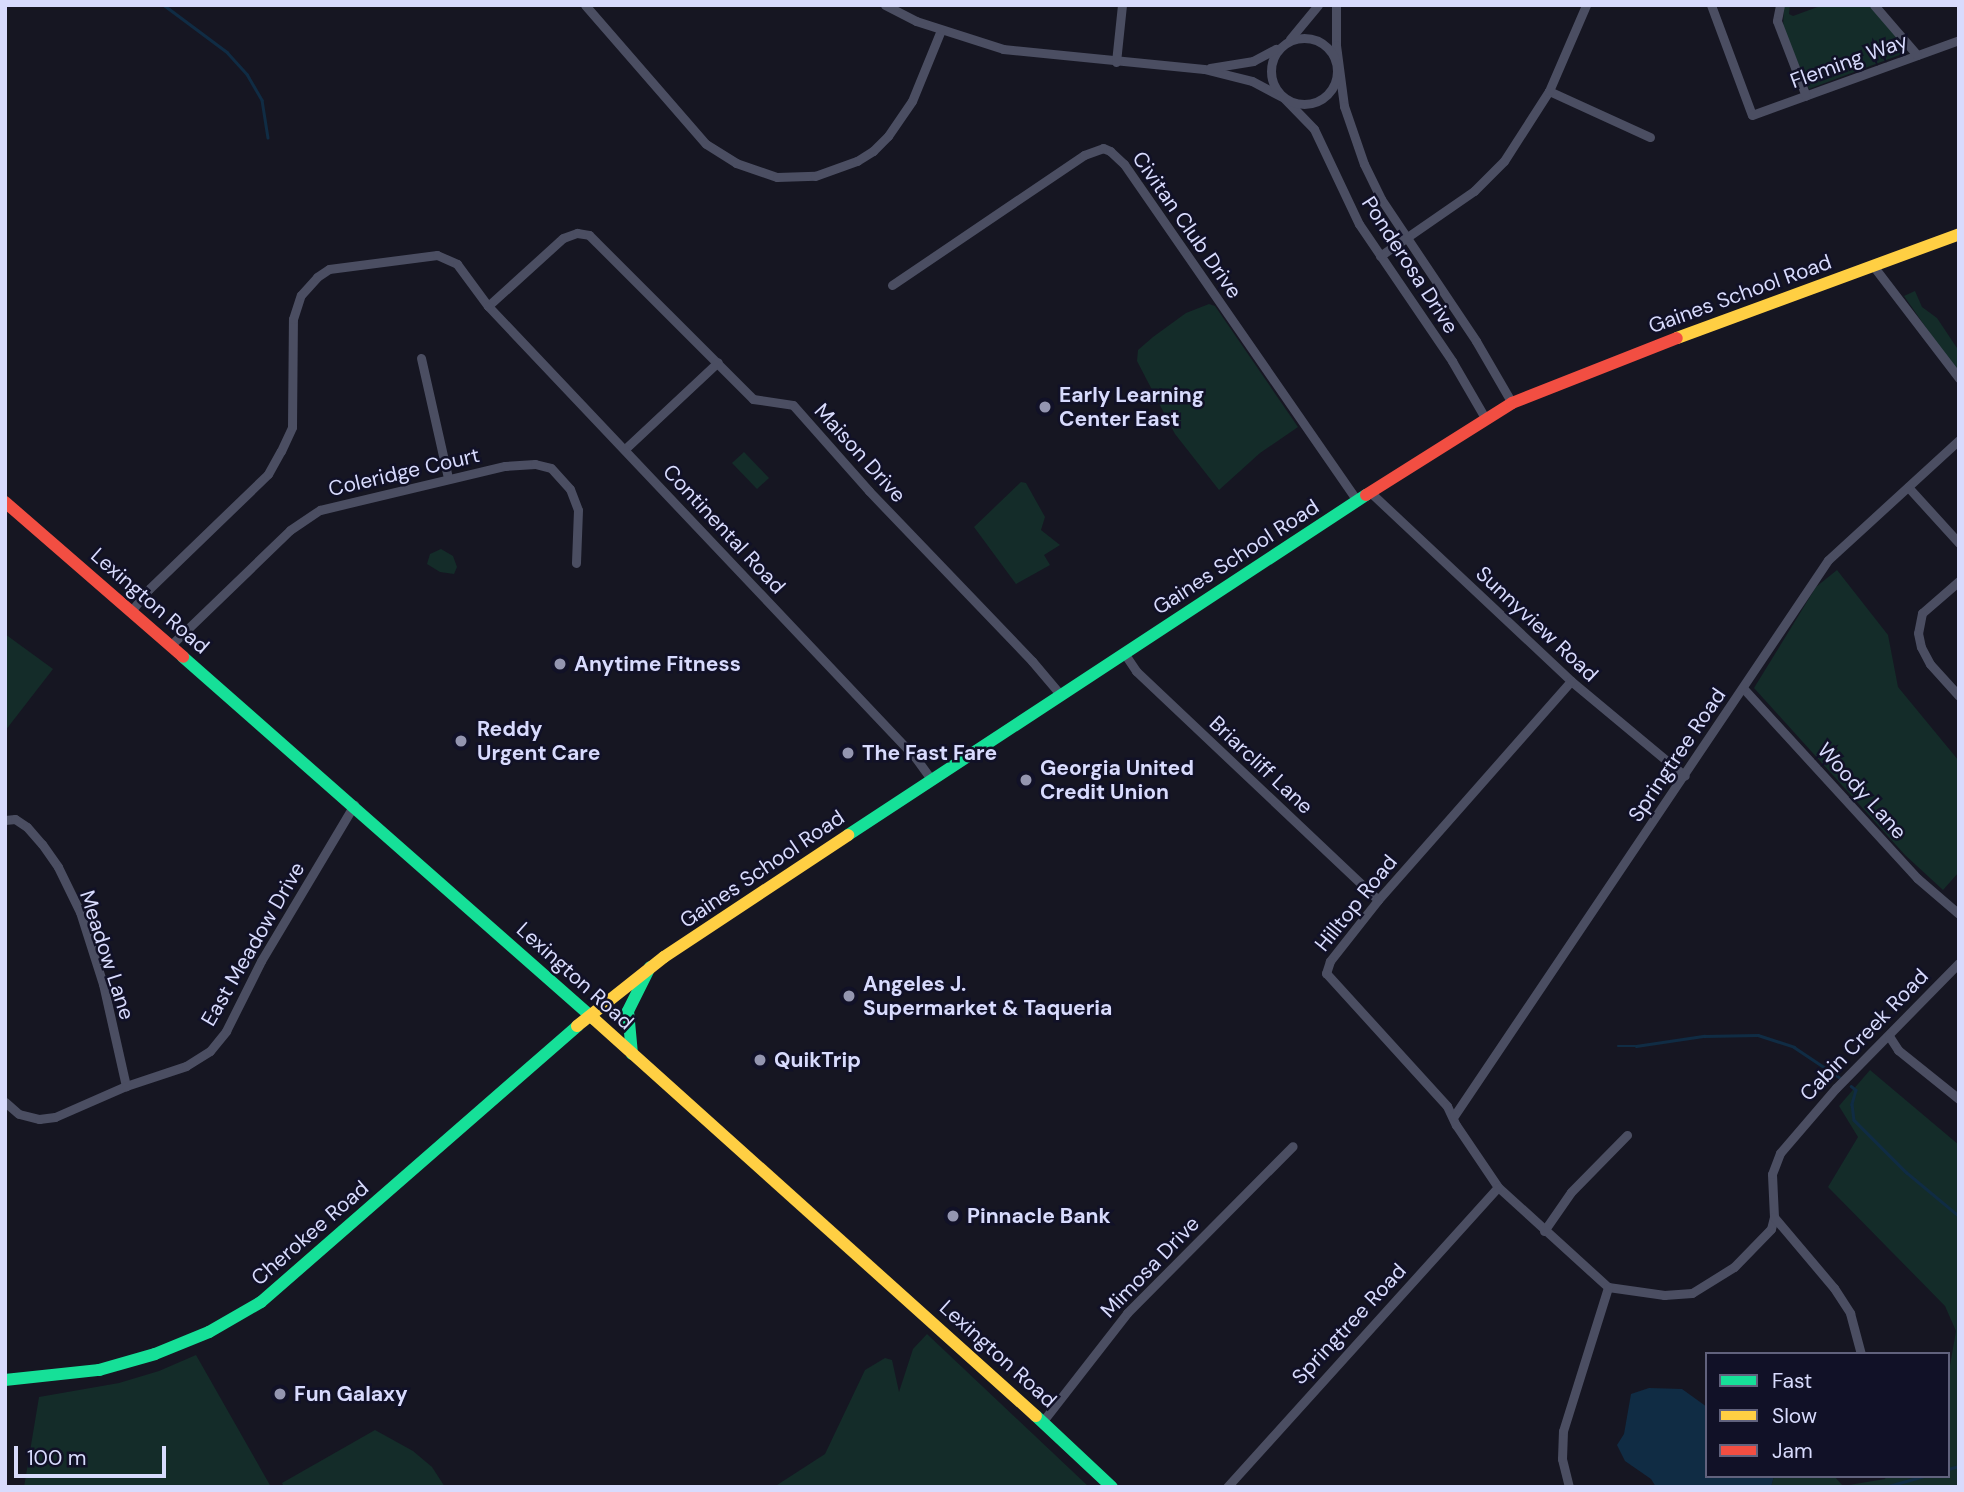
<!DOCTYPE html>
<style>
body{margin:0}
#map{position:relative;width:1964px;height:1492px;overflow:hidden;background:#161622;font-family:"DM Sans",sans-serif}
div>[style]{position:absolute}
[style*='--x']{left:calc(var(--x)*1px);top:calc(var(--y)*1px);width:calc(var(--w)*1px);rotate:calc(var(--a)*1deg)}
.green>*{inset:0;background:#142c29}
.water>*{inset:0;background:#102c44}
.stream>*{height:2.5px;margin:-1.25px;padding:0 1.25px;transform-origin:1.25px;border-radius:1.25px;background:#102c44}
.street>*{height:9px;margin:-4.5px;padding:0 4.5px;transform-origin:4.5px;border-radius:4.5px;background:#4b4e62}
.street>.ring{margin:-4.5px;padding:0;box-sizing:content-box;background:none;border:9px solid #4b4e62;border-radius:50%}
.fast>*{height:12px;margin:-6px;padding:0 6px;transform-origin:6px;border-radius:6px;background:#16e098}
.slow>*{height:12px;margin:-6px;padding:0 6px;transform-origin:6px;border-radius:6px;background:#ffcf43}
.jam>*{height:12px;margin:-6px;padding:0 6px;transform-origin:6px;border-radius:6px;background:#f24e42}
.dots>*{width:19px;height:19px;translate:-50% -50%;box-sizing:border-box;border:4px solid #111127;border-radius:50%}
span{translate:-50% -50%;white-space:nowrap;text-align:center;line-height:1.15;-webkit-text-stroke:5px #111127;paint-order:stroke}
.street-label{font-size:21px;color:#d8dbfd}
.poi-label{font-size:21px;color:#d8dbfd;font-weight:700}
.left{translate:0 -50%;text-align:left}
.frame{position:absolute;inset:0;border:7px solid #d8dbfd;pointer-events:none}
.legend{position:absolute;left:1705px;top:1352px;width:245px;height:126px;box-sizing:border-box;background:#111127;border:2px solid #61627d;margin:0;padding:9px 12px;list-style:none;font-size:21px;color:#d8dbfd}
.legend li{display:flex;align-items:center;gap:14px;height:35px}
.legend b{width:35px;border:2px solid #61627d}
.scale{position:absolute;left:14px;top:1446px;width:152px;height:32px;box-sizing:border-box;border:4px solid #d8dbfd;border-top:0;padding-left:9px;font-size:21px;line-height:24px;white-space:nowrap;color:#d8dbfd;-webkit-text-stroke:5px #111127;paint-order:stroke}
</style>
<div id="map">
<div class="green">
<div style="clip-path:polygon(1784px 5px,1790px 5px,1789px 14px,1793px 16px,1823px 5px,1870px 5px,1906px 48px,1905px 53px,1809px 89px,1783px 27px)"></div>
<div style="clip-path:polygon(1915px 291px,1922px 307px,1937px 318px,1959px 351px,1959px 375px,1904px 296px)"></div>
<div style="clip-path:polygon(1209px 304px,1215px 306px,1298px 427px,1260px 453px,1219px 490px,1175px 434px,1137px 361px,1138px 350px,1153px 337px,1186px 313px)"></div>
<div style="clip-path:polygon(744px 452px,769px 478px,757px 489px,732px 463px)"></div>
<div style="clip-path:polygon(1021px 482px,1026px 483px,1045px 517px,1041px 530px,1060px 545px,1044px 555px,1050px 565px,1016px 584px,974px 527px)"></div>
<div style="clip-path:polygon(441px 549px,453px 556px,457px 567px,454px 574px,440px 572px,427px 564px,430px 554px)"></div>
<div style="clip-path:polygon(1837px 570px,1888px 635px,1898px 687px,1959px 761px,1959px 872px,1943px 890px,1905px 855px,1754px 688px,1816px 587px)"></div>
<div style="clip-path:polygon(5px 634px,53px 669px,5px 731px)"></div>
<div style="clip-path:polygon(1870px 1070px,1959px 1145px,1959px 1487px,1771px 1487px,1774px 1476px,1834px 1476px,1843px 1486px,1885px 1479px,1886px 1476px,1948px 1476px,1948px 1377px,1956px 1331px,1945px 1306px,1828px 1187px,1858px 1137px,1839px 1106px)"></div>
<div style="clip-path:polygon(927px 1334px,1089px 1487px,774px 1487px,825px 1454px,865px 1370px,885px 1358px,892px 1360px,899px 1392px,913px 1349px)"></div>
<div style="clip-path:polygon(196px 1355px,271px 1487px,24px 1487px,39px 1397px,119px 1383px,159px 1371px)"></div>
<div style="clip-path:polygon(375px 1430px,413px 1451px,432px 1467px,445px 1487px,284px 1487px,282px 1483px)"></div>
</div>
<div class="water">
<div style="clip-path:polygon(1649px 1388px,1682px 1389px,1707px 1407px,1707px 1476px,1774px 1476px,1771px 1487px,1656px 1487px,1651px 1479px,1625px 1461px,1617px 1445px,1624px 1434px,1631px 1394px)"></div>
</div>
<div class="stream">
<div style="--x:164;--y:5;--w:79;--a:36.7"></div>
<div style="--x:227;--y:52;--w:30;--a:48"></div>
<div style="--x:247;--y:74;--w:30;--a:60"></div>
<div style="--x:262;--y:100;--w:38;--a:81"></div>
<div style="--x:1618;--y:1046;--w:18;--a:0"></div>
<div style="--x:1636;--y:1046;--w:69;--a:-8.4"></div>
<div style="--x:1704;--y:1036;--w:54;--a:-1.1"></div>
<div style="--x:1758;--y:1035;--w:38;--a:18"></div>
<div style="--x:1794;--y:1047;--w:54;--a:33.7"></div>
<div style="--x:1851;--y:1086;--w:6;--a:39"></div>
<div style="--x:1856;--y:1090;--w:15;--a:106"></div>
<div style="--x:1852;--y:1104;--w:16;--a:83"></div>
<div style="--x:1854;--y:1120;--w:74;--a:45"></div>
<div style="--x:1906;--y:1172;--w:69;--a:39.7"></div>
<div style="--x:1948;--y:1469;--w:11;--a:-15"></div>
<div style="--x:1885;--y:1487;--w:41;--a:-15.8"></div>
</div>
<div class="street">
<div style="--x:585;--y:5;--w:184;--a:49"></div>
<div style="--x:706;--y:144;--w:36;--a:32"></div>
<div style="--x:736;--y:163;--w:43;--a:18.9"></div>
<div style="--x:777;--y:177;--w:38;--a:-2"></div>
<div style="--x:815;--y:176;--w:45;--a:-19.7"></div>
<div style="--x:857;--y:161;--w:19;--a:-32"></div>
<div style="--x:873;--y:151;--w:21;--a:-45"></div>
<div style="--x:888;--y:136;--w:42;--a:-55.6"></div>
<div style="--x:912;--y:101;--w:77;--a:-67.8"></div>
<div style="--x:885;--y:5;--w:35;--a:27"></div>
<div style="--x:916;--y:21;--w:91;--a:17.8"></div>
<div style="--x:1003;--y:49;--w:202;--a:5.7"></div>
<div style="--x:1204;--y:69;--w:49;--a:14"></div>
<div style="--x:1252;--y:81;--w:36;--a:28"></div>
<div style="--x:1284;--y:98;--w:43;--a:45.9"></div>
<div style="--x:1314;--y:129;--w:105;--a:64.7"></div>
<div style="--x:1359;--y:224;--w:166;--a:55.8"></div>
<div style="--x:1452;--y:361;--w:66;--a:59.9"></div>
<div style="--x:1336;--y:5;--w:40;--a:90"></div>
<div style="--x:1336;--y:45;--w:62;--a:82.5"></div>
<div style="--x:1344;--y:106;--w:61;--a:71"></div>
<div style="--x:1364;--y:164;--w:39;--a:64"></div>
<div style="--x:1381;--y:199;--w:171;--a:56.2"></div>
<div style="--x:1476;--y:341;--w:72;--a:59.9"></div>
<div style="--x:1711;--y:5;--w:117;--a:69.6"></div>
<div style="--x:1752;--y:115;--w:220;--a:-19.9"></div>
<div style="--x:1780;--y:5;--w:16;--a:101"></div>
<div style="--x:1777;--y:21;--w:80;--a:68.9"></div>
<div style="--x:1874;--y:5;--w:66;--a:49.3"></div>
<div class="ring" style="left:1271px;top:38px;width:57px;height:57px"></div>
<div style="--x:1290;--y:39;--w:44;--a:-50.5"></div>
<div style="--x:1116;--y:62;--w:57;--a:-84"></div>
<div style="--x:1210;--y:68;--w:44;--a:-9.2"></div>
<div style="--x:1253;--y:61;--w:26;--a:-28"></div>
<div style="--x:1549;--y:91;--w:111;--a:24.5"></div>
<div style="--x:1380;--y:256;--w:114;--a:-34.7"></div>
<div style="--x:1474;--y:191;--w:42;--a:-45"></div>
<div style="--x:1504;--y:161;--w:83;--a:-57.3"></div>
<div style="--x:1549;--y:91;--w:94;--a:-66.7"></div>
<div style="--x:1874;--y:267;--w:140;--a:52.6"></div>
<div style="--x:892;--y:285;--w:232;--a:-34.1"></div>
<div style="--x:1084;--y:155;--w:20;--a:-20"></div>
<div style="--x:1103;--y:148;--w:8;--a:23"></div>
<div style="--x:1110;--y:151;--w:19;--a:43"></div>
<div style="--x:1124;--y:164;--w:410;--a:55.3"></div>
<div style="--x:488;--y:306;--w:101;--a:-42.2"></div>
<div style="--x:563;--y:238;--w:15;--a:-20"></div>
<div style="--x:577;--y:233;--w:12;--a:9"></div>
<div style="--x:589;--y:235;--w:232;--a:45"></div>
<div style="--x:753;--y:399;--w:40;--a:8.5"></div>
<div style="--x:793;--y:405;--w:115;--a:48.5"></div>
<div style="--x:869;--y:491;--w:236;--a:46.2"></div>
<div style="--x:1032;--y:661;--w:43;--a:49.7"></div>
<div style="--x:421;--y:358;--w:123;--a:77.3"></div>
<div style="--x:625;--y:449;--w:127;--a:-43.1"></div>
<div style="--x:1908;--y:487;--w:76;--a:47.7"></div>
<div style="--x:1370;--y:492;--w:276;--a:43.2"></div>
<div style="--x:1571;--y:681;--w:148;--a:39.8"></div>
<div style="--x:1959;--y:581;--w:49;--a:139.1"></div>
<div style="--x:1922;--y:613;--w:20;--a:101"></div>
<div style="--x:1918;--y:633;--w:14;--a:78"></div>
<div style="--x:1921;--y:647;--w:19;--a:62"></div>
<div style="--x:1930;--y:664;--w:43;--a:47.8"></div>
<div style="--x:132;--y:610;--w:27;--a:-51"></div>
<div style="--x:149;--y:589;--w:165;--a:-44"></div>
<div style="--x:268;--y:474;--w:26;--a:-61"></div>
<div style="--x:281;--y:451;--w:26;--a:-65"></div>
<div style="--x:292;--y:427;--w:108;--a:-89.5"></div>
<div style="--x:293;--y:319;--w:25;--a:-72"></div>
<div style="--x:301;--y:295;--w:24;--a:-48"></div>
<div style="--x:317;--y:277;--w:14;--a:-34"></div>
<div style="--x:329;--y:269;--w:109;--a:-7.4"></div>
<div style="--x:437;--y:255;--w:22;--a:24"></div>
<div style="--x:457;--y:264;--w:52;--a:53.6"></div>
<div style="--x:488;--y:306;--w:621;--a:46.57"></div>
<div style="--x:915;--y:757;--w:27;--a:54"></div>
<div style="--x:171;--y:645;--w:165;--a:-44"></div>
<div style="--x:290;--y:530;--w:36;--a:-34"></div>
<div style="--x:320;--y:510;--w:190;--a:-13.4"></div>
<div style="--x:505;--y:466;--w:30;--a:-4"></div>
<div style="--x:535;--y:464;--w:16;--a:14"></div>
<div style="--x:551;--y:468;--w:28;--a:48"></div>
<div style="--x:570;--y:489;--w:22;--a:69"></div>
<div style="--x:578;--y:510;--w:53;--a:92.2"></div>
<div style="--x:1124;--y:653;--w:22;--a:56"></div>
<div style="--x:1136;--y:671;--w:333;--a:43.4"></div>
<div style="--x:1571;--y:681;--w:292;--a:131.4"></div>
<div style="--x:1378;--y:900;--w:78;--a:128.2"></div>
<div style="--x:1330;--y:961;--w:13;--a:108"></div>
<div style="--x:1326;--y:973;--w:180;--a:47.7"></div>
<div style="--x:1447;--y:1106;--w:21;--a:65"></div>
<div style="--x:1456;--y:1125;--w:75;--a:55.9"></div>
<div style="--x:1498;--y:1187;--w:149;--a:42.3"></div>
<div style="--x:1608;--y:1287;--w:57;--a:8.1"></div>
<div style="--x:1664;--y:1295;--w:28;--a:-4"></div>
<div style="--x:1692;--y:1293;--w:49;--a:-31.8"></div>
<div style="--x:1734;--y:1267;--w:53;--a:-45.8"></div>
<div style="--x:1771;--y:1229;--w:12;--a:-76"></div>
<div style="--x:1774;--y:1217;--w:43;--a:-92.7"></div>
<div style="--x:1772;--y:1174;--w:22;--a:-69"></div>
<div style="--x:1780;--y:1153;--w:86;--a:-49.3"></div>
<div style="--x:1836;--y:1088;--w:175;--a:-45.5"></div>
<div style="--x:1743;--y:688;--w:258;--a:47.5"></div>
<div style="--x:1917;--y:878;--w:55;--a:40.6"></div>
<div style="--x:5;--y:820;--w:10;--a:-6"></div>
<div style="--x:15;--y:819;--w:14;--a:34"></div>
<div style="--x:27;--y:827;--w:23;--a:49"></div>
<div style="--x:42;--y:844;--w:28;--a:55"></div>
<div style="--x:58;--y:867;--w:50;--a:63.9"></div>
<div style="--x:80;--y:912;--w:76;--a:72.3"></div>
<div style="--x:103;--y:984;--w:105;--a:77.3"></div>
<div style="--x:1889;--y:1036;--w:17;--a:57"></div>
<div style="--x:1898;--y:1050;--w:78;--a:38.8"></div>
<div style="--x:5;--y:1102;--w:18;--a:41"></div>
<div style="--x:19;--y:1114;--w:21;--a:14"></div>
<div style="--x:39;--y:1119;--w:16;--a:-7"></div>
<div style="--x:55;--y:1117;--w:77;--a:-23.6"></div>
<div style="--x:126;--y:1086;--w:63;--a:-18.4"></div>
<div style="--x:186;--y:1066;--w:28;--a:-32"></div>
<div style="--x:210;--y:1051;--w:26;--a:-51"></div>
<div style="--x:226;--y:1031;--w:78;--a:-63.4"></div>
<div style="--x:261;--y:961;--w:182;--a:-59.2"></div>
<div style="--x:1454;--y:1116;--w:670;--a:-56.07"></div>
<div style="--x:1828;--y:560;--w:178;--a:-42.5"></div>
<div style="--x:1774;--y:1217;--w:93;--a:49.8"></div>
<div style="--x:1834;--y:1288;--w:30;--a:57"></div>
<div style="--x:1850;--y:1313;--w:42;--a:75"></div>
<div style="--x:1544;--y:1231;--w:47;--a:-55.3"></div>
<div style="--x:1571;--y:1192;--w:80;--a:-45.5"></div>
<div style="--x:1043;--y:1421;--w:137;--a:-52.1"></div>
<div style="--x:1127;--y:1313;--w:235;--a:-45.2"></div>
<div style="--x:1227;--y:1487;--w:404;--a:-47.9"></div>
<div style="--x:1569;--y:1487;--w:29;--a:-104"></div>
<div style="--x:1562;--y:1459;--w:28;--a:-88"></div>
<div style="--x:1563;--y:1431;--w:151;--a:-72.6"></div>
</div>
<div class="fast">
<div style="--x:183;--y:657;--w:548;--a:41.37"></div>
<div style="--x:848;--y:835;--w:620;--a:-33.28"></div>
<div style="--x:632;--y:1054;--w:43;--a:-95.3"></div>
<div style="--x:628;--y:1011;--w:49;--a:-63.4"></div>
<div style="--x:5;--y:1380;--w:95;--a:-6.1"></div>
<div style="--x:99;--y:1370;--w:58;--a:-15.9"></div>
<div style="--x:155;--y:1354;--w:58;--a:-22.2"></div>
<div style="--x:209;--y:1332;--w:60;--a:-30"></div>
<div style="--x:261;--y:1302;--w:420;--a:-41.1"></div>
<div style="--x:1036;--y:1416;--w:104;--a:43.1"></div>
</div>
<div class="slow">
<div style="--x:1677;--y:338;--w:301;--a:-20.2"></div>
<div style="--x:594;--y:1019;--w:594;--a:41.93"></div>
<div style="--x:577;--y:1026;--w:111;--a:-38.4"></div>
<div style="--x:664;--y:957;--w:221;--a:-33.5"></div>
</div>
<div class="jam">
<div style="--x:1366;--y:495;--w:173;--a:-32.2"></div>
<div style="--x:1512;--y:403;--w:177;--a:-21.5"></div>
<div style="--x:5;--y:502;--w:236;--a:41"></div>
</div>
<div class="dots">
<div style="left:1045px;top:407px;background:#9496b0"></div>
<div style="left:560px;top:664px;background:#9496b0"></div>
<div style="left:461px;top:741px;background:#9496b0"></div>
<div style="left:848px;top:753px;background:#9496b0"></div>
<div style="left:1026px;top:780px;background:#9496b0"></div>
<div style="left:849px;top:996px;background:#9496b0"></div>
<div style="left:760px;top:1060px;background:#9496b0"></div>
<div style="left:953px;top:1216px;background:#9496b0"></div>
<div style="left:280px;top:1394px;background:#9496b0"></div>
</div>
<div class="street-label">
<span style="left:1849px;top:61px;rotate:-20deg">Fleming Way</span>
<span style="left:1187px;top:225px;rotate:55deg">Civitan Club Drive</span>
<span style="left:1410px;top:265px;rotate:57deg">Ponderosa Drive</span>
<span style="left:1740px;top:294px;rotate:-20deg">Gaines School Road</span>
<span style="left:860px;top:453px;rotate:48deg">Maison Drive</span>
<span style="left:404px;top:472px;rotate:-13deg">Coleridge Court</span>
<span style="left:724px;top:529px;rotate:47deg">Continental Road</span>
<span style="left:1236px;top:557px;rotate:-33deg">Gaines School Road</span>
<span style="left:150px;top:601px;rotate:41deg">Lexington Road</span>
<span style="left:1537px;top:624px;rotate:43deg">Sunnyview Road</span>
<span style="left:1677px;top:755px;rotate:-56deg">Springtree Road</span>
<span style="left:1261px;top:765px;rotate:43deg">Briarcliff Lane</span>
<span style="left:1862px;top:791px;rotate:48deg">Woody Lane</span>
<span style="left:762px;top:869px;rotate:-34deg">Gaines School Road</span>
<span style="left:1356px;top:903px;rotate:-51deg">Hilltop Road</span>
<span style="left:253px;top:944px;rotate:-60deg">East Meadow Drive</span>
<span style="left:107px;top:955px;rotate:72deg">Meadow Lane</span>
<span style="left:575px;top:976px;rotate:42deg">Lexington Road</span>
<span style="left:1864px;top:1035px;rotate:-46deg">Cabin Creek Road</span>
<span style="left:310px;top:1233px;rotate:-41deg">Cherokee Road</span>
<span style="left:1150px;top:1267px;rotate:-46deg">Mimosa Drive</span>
<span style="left:1349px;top:1324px;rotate:-47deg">Springtree Road</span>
<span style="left:998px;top:1354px;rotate:42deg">Lexington Road</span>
</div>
<div class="poi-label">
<span class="left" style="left:1059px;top:407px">Early Learning<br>Center East</span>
<span class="left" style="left:574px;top:664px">Anytime Fitness</span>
<span class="left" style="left:477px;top:741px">Reddy<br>Urgent Care</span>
<span class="left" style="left:862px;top:753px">The Fast Fare</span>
<span class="left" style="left:1040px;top:780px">Georgia United<br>Credit Union</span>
<span class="left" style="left:863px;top:996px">Angeles J.<br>Supermarket &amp; Taqueria</span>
<span class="left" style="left:774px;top:1060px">QuikTrip</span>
<span class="left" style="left:967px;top:1216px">Pinnacle Bank</span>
<span class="left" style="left:294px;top:1394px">Fun Galaxy</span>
</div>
<div class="frame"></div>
<ul class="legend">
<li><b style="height:9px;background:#16e098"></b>Fast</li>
<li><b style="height:9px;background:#ffcf43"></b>Slow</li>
<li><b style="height:9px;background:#f24e42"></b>Jam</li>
</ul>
<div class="scale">100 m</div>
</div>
